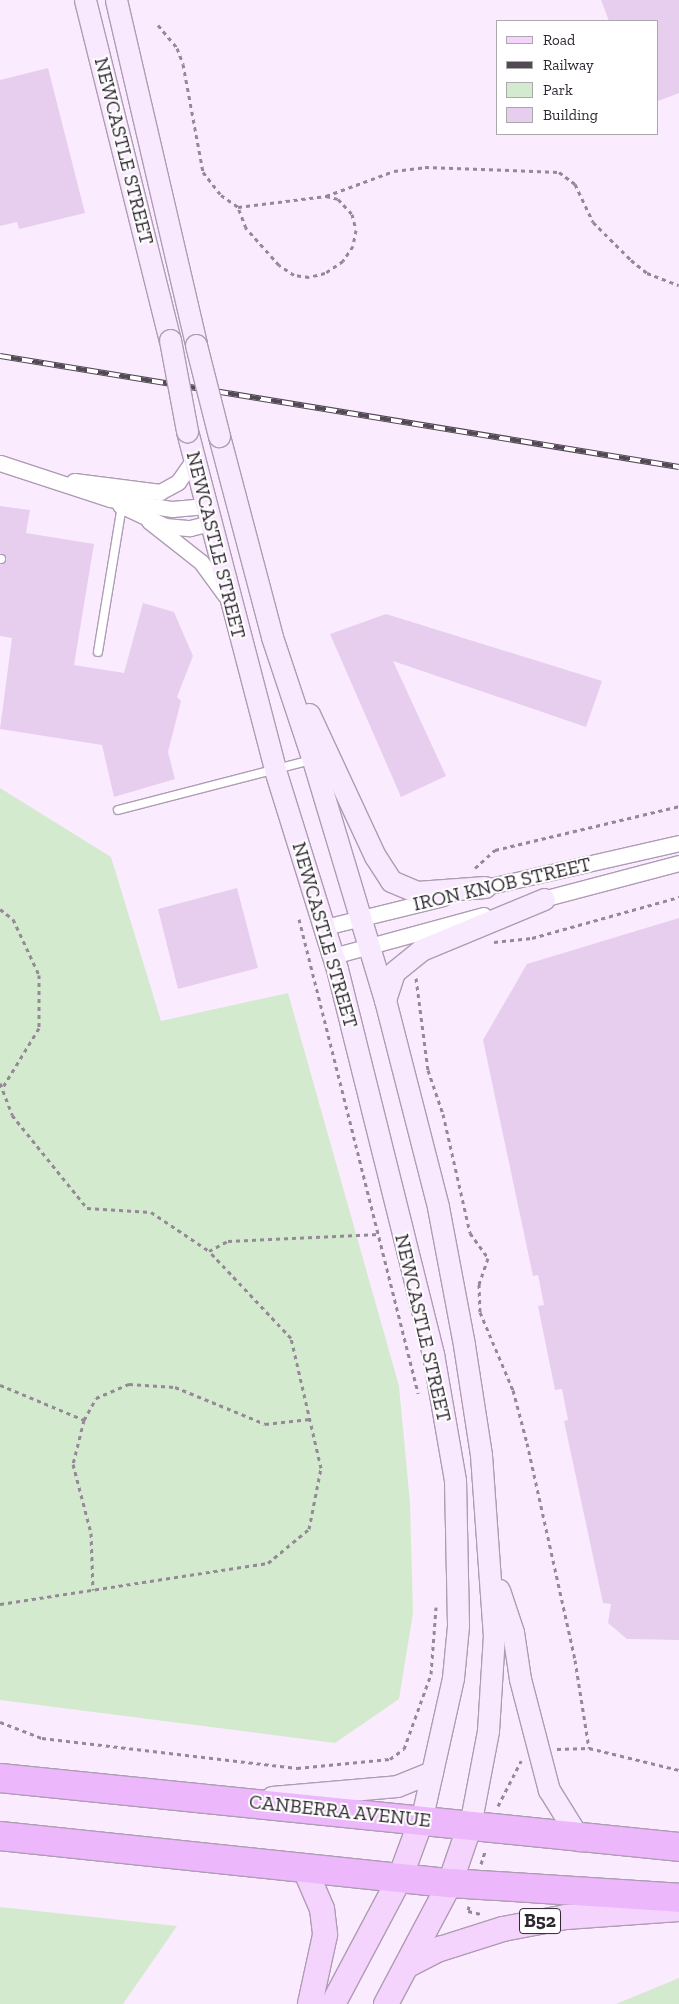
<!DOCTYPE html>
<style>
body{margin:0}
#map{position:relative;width:679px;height:2004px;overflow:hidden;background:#fbebff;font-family:"Zilla Slab",serif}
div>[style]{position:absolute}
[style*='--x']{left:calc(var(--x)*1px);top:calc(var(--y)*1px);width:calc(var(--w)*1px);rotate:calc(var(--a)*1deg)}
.green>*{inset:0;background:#d4eace}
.building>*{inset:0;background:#e7ceee}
.path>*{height:3px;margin-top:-1.5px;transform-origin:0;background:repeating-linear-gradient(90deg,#958998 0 4px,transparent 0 8px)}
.roads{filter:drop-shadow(1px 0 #ae9cb3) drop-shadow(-1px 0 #ae9cb3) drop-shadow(0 1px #ae9cb3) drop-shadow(0 -1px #ae9cb3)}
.lane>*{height:8px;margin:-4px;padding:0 4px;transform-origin:4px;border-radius:4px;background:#fff}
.street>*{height:15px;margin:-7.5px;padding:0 7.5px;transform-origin:7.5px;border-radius:7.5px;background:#fff}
.secondary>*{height:21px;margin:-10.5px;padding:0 10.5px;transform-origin:10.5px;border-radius:10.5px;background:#f9e9fe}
.primary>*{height:24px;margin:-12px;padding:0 12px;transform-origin:12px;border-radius:12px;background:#f4d4fd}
.highway>*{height:28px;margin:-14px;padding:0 14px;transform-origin:14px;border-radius:14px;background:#ecb7fb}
.rail>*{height:5.5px;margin-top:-2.75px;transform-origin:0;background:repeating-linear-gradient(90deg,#fff 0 11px,#524954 0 22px);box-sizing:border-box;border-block:1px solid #524954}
.bridges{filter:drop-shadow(1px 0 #ae9cb3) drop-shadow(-1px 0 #ae9cb3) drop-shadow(0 1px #ae9cb3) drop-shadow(0 -1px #ae9cb3)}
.secondary-bridge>*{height:21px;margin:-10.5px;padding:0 10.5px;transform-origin:10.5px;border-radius:10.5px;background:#f9e9fe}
span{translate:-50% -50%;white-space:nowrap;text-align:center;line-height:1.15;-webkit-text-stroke:4px #fff;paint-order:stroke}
.shield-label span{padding:1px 4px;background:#fff;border:1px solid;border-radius:4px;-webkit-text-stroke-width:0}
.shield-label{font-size:19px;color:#2e2730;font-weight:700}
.street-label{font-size:20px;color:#2e2730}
.legend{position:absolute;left:496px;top:20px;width:162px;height:115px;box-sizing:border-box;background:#fff;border:1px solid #aba9ac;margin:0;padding:6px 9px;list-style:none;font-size:15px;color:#2e2730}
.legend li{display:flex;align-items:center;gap:10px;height:25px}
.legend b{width:25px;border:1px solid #aba9ac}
</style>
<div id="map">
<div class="green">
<div style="clip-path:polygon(0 788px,111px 857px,161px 1021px,288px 993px,399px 1386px,410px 1503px,413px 1613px,399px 1699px,335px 1743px,0 1700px)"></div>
<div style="clip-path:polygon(0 1907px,177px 1926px,123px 2004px,0 2004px)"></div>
<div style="clip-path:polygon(679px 1978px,679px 2004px,616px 2004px)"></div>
</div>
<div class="building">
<div style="clip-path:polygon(601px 0,679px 0,679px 93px,658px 101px,658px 21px,609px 21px)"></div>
<div style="clip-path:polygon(48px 68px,85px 213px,19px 229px,17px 222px,0 226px,0 80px)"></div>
<div style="clip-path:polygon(0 506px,30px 510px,26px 533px,94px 544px,74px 665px,124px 673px,143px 603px,174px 612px,193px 656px,177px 697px,181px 701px,168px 752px,175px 779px,114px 797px,102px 745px,0 729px,12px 638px,0 636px,0 565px,7px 559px,0 553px)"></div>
<div style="clip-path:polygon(386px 614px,602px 681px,586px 727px,393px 661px,446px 776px,401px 797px,330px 634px)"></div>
<div style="clip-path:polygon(237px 888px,258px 968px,178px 989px,158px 909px)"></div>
<div style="clip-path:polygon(679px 918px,679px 1640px,627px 1639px,608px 1623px,611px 1604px,603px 1603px,564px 1421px,568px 1420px,562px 1389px,555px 1390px,538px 1306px,544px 1305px,538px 1275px,533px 1276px,483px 1040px,527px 964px)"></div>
</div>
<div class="path">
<div style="--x:158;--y:25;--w:30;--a:50"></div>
<div style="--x:177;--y:48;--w:17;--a:69"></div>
<div style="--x:183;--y:64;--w:110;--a:79.5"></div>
<div style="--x:203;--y:172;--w:29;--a:52"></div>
<div style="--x:221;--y:195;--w:21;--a:35"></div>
<div style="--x:238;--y:207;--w:89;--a:-7.1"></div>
<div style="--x:326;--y:196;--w:12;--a:14"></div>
<div style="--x:338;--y:199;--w:21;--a:47"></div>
<div style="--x:352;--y:214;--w:16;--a:76"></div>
<div style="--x:356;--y:230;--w:16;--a:101"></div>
<div style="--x:353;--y:246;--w:18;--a:124"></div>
<div style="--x:343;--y:261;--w:22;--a:146"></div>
<div style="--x:325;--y:273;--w:16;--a:166"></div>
<div style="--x:309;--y:277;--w:15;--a:-172"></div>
<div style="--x:294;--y:275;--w:18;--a:-146"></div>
<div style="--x:279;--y:265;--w:50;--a:-131.7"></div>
<div style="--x:246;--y:228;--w:22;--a:-111"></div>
<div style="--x:326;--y:196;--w:72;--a:-20.2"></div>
<div style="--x:394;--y:171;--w:31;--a:-7"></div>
<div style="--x:425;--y:167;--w:134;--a:2.1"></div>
<div style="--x:559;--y:172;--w:20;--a:37"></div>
<div style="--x:575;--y:184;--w:42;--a:64.7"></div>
<div style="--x:593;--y:222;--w:54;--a:45"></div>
<div style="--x:631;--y:260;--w:21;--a:39"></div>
<div style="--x:647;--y:273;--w:34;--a:21"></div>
<div style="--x:475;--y:868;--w:27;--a:-42"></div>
<div style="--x:495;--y:850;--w:189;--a:-13.4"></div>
<div style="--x:0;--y:909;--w:16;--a:38"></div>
<div style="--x:13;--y:919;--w:62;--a:65.1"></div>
<div style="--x:39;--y:975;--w:53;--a:90"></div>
<div style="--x:39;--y:1028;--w:69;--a:121.4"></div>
<div style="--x:299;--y:919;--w:489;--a:75.9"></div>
<div style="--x:494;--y:942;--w:38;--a:-6"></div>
<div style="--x:532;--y:938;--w:153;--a:-15.6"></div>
<div style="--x:416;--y:978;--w:93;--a:82.6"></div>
<div style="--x:428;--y:1070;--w:46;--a:71.2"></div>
<div style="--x:443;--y:1114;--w:122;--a:77.2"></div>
<div style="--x:470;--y:1233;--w:31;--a:54"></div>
<div style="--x:488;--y:1258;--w:28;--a:109"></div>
<div style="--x:479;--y:1284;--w:28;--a:88"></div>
<div style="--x:480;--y:1312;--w:85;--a:67.1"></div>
<div style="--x:513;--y:1390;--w:55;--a:75.2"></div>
<div style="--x:527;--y:1443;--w:222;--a:77.5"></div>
<div style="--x:575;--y:1660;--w:89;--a:81"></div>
<div style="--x:0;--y:1083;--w:34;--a:69"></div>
<div style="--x:12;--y:1115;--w:119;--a:51.1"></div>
<div style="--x:87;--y:1208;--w:64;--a:3.6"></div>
<div style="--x:151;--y:1212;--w:70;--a:33.9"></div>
<div style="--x:209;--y:1251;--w:21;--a:-28"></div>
<div style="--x:228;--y:1241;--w:152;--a:-2.6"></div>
<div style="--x:0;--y:1385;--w:91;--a:22.6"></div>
<div style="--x:84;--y:1420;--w:45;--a:104"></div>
<div style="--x:73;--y:1464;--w:71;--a:75.4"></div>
<div style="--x:91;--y:1533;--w:57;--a:88"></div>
<div style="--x:84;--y:1420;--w:25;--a:-61"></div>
<div style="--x:96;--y:1398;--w:36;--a:-23"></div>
<div style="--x:129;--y:1384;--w:46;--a:3.7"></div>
<div style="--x:175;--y:1387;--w:97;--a:22.3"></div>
<div style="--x:265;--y:1424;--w:45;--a:-6.3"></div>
<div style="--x:0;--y:1604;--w:271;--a:-8.7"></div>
<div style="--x:268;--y:1563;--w:53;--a:-39.7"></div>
<div style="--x:309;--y:1529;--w:62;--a:-78.9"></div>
<div style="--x:321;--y:1468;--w:133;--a:-103"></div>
<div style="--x:291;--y:1338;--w:120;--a:-133.3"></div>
<div style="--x:0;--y:1722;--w:45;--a:20.9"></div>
<div style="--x:42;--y:1738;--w:257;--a:6.7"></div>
<div style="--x:297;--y:1768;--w:93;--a:-5.5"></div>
<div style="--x:390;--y:1759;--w:17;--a:-36"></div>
<div style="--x:404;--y:1749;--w:80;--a:-70.2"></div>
<div style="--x:431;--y:1674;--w:67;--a:-85.7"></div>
<div style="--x:557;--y:1749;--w:32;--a:-2"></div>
<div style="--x:589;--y:1748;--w:93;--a:13.7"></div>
<div style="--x:498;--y:1806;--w:51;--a:-62.9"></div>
<div style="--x:481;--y:1864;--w:16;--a:-72"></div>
<div style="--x:469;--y:1906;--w:5;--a:101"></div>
<div style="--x:468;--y:1911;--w:13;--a:13"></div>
</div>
<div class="roads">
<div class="lane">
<div style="--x:0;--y:559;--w:1;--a:0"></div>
<div style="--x:98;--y:652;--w:148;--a:-80.7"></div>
<div style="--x:118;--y:810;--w:200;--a:-14.5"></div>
</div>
<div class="street">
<div style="--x:0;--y:463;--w:116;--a:18.1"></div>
<div style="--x:110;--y:499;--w:63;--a:9.2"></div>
<div style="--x:172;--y:509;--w:34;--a:-5"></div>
<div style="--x:74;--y:481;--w:87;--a:7.3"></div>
<div style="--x:160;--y:492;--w:21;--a:-29"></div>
<div style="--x:178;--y:482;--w:28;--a:-55"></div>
<div style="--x:120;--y:505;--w:50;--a:25"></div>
<div style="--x:165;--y:526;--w:25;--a:5"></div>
<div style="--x:190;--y:528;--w:21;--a:-14"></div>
<div style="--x:149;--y:521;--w:66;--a:38.3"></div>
<div style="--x:201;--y:562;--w:41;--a:54"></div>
<div style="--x:477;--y:889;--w:207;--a:-12.8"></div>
<div style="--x:535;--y:901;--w:149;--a:-14.8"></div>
<div style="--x:325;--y:927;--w:122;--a:-13.8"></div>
<div style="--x:333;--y:956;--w:156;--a:-15.2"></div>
</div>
<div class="secondary">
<div style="--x:85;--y:0;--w:350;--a:76"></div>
<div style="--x:116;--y:0;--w:354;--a:76.9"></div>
<div style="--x:187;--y:431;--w:350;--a:75.4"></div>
<div style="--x:275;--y:770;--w:208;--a:72.7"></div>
<div style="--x:337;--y:969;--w:397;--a:76"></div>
<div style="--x:433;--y:1354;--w:128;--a:80.1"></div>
<div style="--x:455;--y:1480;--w:146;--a:88.8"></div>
<div style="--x:458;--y:1626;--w:52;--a:95.5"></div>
<div style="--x:453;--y:1678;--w:147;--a:102.6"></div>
<div style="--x:219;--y:436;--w:208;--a:75.2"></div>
<div style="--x:272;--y:637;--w:130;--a:71.6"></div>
<div style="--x:313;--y:760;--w:251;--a:73.3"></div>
<div style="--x:385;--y:1000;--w:214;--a:75.6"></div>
<div style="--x:438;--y:1207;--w:140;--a:79.3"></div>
<div style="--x:464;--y:1345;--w:111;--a:81.2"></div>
<div style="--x:481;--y:1455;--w:180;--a:85.9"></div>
<div style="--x:494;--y:1635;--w:96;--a:93.6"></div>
<div style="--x:488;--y:1731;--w:96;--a:100.8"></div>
<div style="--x:309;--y:714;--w:157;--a:65.1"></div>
<div style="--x:375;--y:856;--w:30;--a:57"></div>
<div style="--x:391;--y:881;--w:28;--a:23"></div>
<div style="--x:417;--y:892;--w:68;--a:-4.2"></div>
<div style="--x:385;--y:1000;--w:29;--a:-72"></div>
<div style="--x:394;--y:972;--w:35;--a:-39"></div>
<div style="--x:421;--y:950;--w:133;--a:-22.5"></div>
<div style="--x:499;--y:1590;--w:44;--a:71.6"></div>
<div style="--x:513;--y:1632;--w:48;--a:81.5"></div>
<div style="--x:520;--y:1679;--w:115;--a:75.4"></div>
<div style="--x:549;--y:1790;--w:59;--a:58.2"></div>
<div style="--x:272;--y:1797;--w:125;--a:-5"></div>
<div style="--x:397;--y:1786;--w:38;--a:-22"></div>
</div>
<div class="primary">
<div style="--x:304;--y:1867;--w:46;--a:66.8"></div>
<div style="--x:322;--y:1909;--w:26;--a:83"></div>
<div style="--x:325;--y:1935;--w:71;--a:102.3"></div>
<div style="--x:408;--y:1965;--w:36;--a:-27"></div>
<div style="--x:440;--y:1949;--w:66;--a:-17.6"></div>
<div style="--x:503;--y:1929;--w:64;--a:-10.8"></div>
<div style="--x:566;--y:1917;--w:113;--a:-4"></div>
<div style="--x:333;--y:2004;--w:143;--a:-62"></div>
<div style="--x:400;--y:1878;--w:61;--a:-69.8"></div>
<div style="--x:386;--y:2004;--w:137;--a:-62.1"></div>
<div style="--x:450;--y:1883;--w:61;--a:-71"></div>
</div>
<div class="highway">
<div style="--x:0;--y:1778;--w:682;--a:5.8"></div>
<div style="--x:0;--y:1836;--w:452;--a:6"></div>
<div style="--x:450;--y:1883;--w:229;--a:3.7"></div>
</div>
</div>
<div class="rail">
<div style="--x:0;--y:356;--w:688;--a:9.28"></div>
</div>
<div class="bridges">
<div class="secondary-bridge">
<div style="--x:170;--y:340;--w:93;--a:79.4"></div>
<div style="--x:196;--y:345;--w:94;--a:75.8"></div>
</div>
</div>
<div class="shield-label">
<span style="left:540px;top:1921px">B52</span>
</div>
<div class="street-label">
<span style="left:124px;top:151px;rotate:76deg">NEWCASTLE STREET</span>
<span style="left:216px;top:545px;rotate:76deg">NEWCASTLE STREET</span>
<span style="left:502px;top:884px;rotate:-13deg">IRON KNOB STREET</span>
<span style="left:325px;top:935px;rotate:74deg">NEWCASTLE STREET</span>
<span style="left:423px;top:1328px;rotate:77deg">NEWCASTLE STREET</span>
<span style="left:340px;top:1811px;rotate:6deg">CANBERRA AVENUE</span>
</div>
<ul class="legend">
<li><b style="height:6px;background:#f4d4fd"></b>Road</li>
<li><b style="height:6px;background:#524954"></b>Railway</li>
<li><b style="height:14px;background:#d4eace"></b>Park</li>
<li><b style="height:14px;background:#e7ceee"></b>Building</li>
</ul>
</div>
